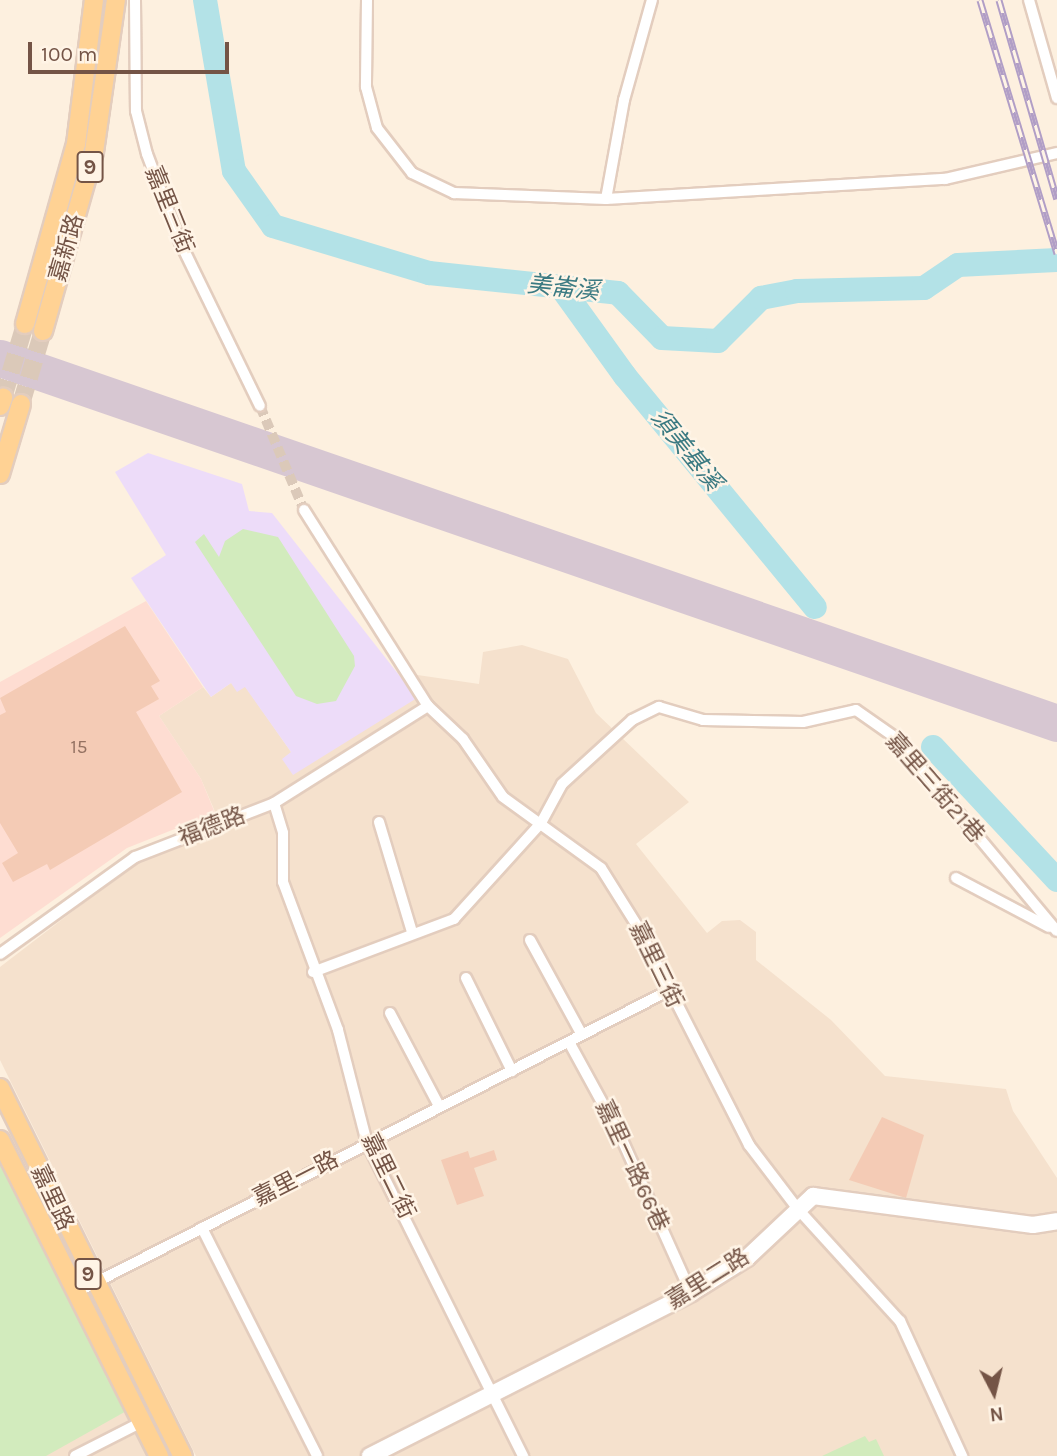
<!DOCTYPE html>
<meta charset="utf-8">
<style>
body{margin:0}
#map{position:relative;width:1057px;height:1456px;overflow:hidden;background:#fdf0df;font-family:Karla,"Noto Sans TC",sans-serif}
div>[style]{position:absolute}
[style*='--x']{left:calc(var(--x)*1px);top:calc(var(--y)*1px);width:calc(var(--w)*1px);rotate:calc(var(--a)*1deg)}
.residential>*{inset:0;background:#f5e1cd}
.commercial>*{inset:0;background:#feddd2}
.education>*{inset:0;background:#eddcf9}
.green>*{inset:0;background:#d2ebbd}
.river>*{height:24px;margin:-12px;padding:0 12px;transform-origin:12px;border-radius:12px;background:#b3e2e7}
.taxiway>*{height:37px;margin:-18.5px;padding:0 18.5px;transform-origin:18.5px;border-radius:18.5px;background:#d7c7d2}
.building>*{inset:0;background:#f4cbb5}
.street-tunnel>*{height:10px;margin-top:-5px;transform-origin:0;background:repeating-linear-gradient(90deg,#dbc9b9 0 10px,transparent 0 15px)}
.primary-tunnel>*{height:18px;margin-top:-9px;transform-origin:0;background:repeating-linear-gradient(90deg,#dbc9b9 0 18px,transparent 0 27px)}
.roads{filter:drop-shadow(2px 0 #e3cdbe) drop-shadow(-2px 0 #e3cdbe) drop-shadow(0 2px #e3cdbe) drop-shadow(0 -2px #e3cdbe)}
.street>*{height:10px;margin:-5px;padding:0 5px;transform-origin:5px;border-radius:5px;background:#fff}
.secondary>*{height:16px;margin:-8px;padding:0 8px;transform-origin:8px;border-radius:8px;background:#fff}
.primary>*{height:18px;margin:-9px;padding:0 9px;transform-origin:9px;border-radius:9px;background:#ffd294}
.rail>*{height:7px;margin-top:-3.5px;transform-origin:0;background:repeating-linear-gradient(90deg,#fff4e6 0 13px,#b19ec6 0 26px);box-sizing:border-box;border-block:2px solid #b19ec6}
span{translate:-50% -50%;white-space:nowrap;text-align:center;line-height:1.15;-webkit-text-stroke:5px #fff4e6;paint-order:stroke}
.number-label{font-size:19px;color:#947262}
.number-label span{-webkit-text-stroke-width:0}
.shield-label span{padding:2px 5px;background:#fff4e6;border:2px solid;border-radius:5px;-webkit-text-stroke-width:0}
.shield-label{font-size:21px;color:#745446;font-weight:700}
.street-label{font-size:23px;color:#745446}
.water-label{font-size:24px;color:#3b7a82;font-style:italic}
.north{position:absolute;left:959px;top:1358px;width:70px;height:70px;-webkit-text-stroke:5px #fff4e6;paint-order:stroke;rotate:173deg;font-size:19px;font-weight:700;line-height:28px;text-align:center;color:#745446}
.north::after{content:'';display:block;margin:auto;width:24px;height:32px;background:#745446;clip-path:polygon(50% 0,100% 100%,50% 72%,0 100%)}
.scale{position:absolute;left:28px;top:42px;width:201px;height:32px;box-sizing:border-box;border:4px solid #745446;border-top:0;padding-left:9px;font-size:21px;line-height:24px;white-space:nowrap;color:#745446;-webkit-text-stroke:5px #fff4e6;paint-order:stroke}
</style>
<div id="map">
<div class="residential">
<div style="clip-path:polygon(522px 645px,568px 659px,596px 713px,689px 802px,636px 844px,707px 933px,722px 921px,740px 920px,756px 932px,756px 960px,831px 1020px,885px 1076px,1006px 1089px,1013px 1111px,1057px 1178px,1057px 1456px,196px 1456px,0 1060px,0 967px,137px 862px,222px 828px,201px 779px,159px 716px,203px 687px,211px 697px,231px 683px,245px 686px,291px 752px,417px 697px,397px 672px,479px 684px,483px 652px)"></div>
<div style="clip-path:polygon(130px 1409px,154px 1456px,46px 1456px,45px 1453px)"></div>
</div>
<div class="commercial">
<div style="clip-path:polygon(146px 601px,203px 687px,159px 716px,201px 779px,215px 813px,127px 848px,0 938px,0 682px)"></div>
</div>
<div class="education">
<div style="clip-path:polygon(148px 453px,242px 484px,249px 511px,272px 513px,417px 698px,293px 775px,282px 759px,291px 752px,245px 687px,237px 692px,231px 683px,211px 697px,131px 578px,166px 555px,115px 472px)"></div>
</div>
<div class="green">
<div style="clip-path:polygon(243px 529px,278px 537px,354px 656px,355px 666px,336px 701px,317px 704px,296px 696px,195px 542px,204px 534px,219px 557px,225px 541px)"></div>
<div style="clip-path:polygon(0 1161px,130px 1409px,46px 1456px,0 1456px)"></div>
<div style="clip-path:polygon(865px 1436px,869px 1442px,876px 1439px,884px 1456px,822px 1456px)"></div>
</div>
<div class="river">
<div style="--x:205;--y:0;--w:173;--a:80.4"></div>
<div style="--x:234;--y:171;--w:67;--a:54.7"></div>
<div style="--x:273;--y:226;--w:163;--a:16.8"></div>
<div style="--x:429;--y:273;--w:190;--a:6"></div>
<div style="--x:618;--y:293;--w:63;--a:45.6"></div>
<div style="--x:662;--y:338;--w:56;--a:3.1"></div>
<div style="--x:718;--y:341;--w:61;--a:-45"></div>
<div style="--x:761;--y:298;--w:37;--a:-11"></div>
<div style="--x:797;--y:291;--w:127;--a:-1.4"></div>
<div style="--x:924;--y:288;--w:41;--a:-34.1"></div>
<div style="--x:958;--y:265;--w:99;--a:-2.9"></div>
<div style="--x:563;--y:290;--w:106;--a:54.2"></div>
<div style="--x:625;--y:376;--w:299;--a:50.6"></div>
<div style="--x:933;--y:747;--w:182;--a:47"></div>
</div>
<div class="taxiway">
<div style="--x:0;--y:358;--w:1118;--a:19.05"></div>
</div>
<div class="building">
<div style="clip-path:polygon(125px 626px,160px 681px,151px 686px,159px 699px,136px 712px,182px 792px,50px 870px,47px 864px,13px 882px,2px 863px,18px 853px,0 823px,0 715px,6px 712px,0 698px)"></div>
<div style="clip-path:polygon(882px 1117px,924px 1135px,906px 1198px,849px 1180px)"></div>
<div style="clip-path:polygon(494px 1150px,497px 1160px,474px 1168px,484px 1196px,457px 1205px,441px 1160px,468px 1151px,470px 1158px)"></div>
</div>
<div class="street-tunnel">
<div style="--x:260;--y:406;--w:113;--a:67.1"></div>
</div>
<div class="primary-tunnel">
<div style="--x:3;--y:398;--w:77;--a:-73.4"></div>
<div style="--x:21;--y:404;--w:76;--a:-73.2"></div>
</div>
<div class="roads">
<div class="street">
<div style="--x:135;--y:0;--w:111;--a:89.5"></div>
<div style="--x:136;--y:111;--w:44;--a:75.7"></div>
<div style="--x:147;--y:154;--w:94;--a:69.4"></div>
<div style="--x:180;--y:242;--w:182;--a:64"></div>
<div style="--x:367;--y:0;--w:87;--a:90.7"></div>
<div style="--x:366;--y:87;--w:42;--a:75"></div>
<div style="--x:377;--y:128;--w:57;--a:52.1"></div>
<div style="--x:412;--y:173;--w:47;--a:25.5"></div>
<div style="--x:454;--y:193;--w:152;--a:2.3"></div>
<div style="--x:606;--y:199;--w:340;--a:-3.4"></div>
<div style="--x:945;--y:179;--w:115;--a:-13.1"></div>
<div style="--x:1029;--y:0;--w:102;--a:74.1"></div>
<div style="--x:606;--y:199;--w:101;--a:-79.7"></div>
<div style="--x:624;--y:100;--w:104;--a:-74.4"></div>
<div style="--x:304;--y:510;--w:232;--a:57.7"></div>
<div style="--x:428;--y:706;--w:48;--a:43.3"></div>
<div style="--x:463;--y:739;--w:70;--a:55.4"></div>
<div style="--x:503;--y:797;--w:121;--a:35.9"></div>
<div style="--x:601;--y:868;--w:70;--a:57.9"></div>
<div style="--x:638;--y:927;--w:245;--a:63"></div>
<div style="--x:749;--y:1145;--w:79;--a:52.7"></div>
<div style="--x:797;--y:1208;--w:153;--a:47.7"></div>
<div style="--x:900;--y:1321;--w:149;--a:65.3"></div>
<div style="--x:274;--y:803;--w:31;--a:73"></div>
<div style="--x:283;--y:833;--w:49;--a:90"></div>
<div style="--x:283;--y:882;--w:158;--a:69.6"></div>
<div style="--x:338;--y:1030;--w:117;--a:75.6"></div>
<div style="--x:367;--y:1143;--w:350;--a:63.5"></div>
<div style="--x:379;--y:822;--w:115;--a:73.3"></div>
<div style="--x:956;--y:878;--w:105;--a:27.8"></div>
<div style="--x:530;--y:940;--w:108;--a:61.3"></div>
<div style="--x:0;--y:954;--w:166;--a:-35.7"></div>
<div style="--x:135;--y:857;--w:149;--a:-21.2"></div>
<div style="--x:274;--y:803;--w:182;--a:-32.2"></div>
<div style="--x:313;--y:972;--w:151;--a:-20.6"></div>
<div style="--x:454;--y:919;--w:130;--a:-47.8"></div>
<div style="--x:541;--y:823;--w:44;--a:-61.7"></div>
<div style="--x:562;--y:784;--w:95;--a:-42.4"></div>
<div style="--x:632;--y:720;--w:30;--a:-26"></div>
<div style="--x:659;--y:707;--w:46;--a:16.5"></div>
<div style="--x:703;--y:720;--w:100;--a:1.1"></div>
<div style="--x:803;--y:722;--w:54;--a:-12.8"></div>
<div style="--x:856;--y:710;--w:49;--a:35"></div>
<div style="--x:896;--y:738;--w:251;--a:50.2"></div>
<div style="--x:466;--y:978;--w:104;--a:63.7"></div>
<div style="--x:390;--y:1013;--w:105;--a:62.2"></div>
<div style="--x:569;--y:1042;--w:106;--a:61.3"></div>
<div style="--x:620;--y:1135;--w:173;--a:65.8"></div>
<div style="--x:202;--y:1228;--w:255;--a:63.2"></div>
<div style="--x:75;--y:1293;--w:665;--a:-26.99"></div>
<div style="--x:75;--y:1456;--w:75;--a:-26.9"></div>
</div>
<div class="secondary">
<div style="--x:370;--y:1456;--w:360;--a:-26.9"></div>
<div style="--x:691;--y:1293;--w:66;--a:-32"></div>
<div style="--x:747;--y:1258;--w:91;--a:-43.2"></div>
<div style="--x:813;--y:1196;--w:222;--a:7.5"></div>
<div style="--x:1033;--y:1225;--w:24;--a:-9"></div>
</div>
<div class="primary">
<div style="--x:25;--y:324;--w:187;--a:-74.2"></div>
<div style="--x:76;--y:144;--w:145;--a:-82.9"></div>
<div style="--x:43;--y:331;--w:186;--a:-74.1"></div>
<div style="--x:94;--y:152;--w:154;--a:-81.8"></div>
<div style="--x:0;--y:406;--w:9;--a:-69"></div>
<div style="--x:0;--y:474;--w:73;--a:-73.3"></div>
<div style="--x:0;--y:1088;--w:411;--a:63.6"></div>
<div style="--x:0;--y:1140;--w:354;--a:63.3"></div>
</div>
</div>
<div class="rail">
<div style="--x:980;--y:0;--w:265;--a:73.1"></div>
<div style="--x:999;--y:0;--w:207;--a:73.8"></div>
</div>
<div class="number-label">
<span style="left:79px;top:748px">15</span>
</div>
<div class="shield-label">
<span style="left:90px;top:167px">9</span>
<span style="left:88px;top:1274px">9</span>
</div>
<div class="street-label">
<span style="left:169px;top:210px;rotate:68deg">嘉里三街</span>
<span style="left:67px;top:248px;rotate:-74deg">嘉新路</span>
<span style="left:935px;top:788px;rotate:49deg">嘉里三街21巷</span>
<span style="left:212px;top:827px;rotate:-21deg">福德路</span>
<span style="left:656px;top:965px;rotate:64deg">嘉里三街</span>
<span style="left:632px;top:1166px;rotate:65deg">嘉里一路66巷</span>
<span style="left:388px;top:1176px;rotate:64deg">嘉里二街</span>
<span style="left:296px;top:1179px;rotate:-27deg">嘉里一路</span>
<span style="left:52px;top:1198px;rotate:65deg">嘉里路</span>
<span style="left:708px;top:1279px;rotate:-32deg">嘉里二路</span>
</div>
<div class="water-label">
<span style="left:563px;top:288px;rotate:6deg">美崙溪</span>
<span style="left:686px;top:450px;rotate:51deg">須美基溪</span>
</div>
<div class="north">N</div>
<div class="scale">100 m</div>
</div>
